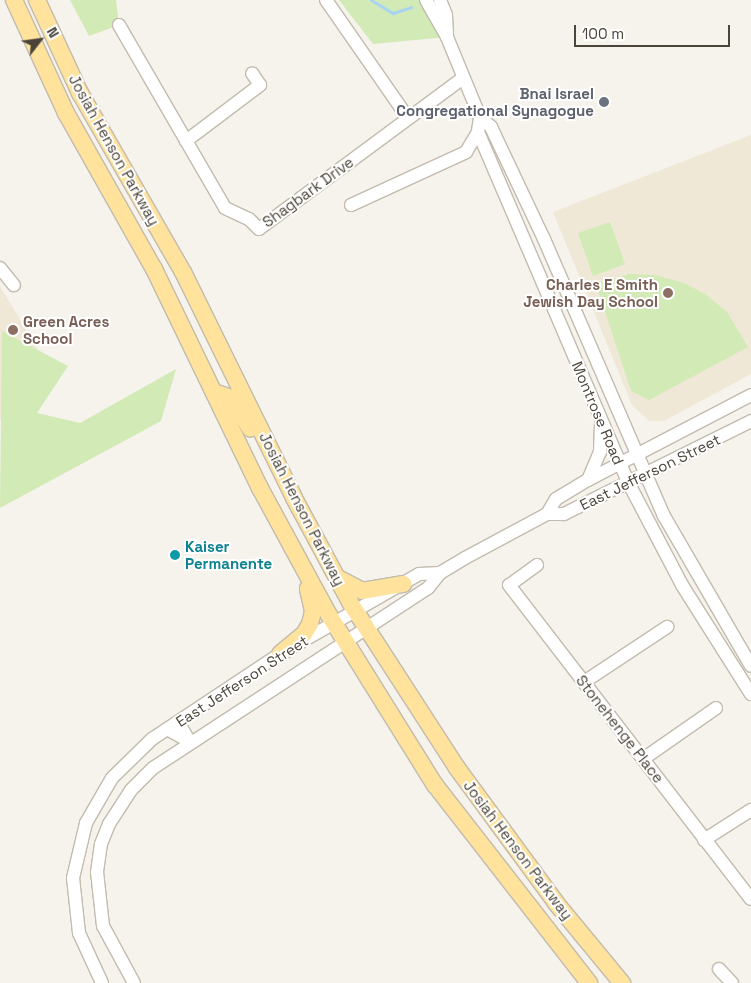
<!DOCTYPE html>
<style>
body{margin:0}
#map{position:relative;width:751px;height:983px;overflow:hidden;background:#f6f3ec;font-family:"Space Grotesk",sans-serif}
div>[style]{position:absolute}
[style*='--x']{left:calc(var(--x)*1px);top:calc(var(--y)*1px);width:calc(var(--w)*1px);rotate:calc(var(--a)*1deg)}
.education>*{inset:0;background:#efe8d6}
.green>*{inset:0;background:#d2eab5}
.stream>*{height:3px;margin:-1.5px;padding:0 1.5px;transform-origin:1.5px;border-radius:1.5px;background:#a9d4f2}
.roads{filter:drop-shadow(1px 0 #c2bbae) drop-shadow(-1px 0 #c2bbae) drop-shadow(0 1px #c2bbae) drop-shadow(0 -1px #c2bbae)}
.minor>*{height:12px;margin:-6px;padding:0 6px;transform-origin:6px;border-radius:6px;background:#fff}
.major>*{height:16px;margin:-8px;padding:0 8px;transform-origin:8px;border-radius:8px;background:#ffe39c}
.dots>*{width:14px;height:14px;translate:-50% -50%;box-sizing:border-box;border:2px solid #fff;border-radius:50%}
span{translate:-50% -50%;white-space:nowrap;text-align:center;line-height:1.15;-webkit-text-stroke:4px #fff;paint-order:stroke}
.worship-label{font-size:15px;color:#5b616d;font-weight:700}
.right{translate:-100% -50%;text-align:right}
.street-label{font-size:15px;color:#4b4439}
.education-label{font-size:15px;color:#785e54;font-weight:700}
.left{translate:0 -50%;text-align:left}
.culture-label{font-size:15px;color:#0d838f;font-weight:700}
.north{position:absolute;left:15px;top:15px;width:50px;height:50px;-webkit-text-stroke:4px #fff;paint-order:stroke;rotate:60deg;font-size:14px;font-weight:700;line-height:20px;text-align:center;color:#4b4439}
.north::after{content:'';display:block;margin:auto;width:18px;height:22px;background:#4b4439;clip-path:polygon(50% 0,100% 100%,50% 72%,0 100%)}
.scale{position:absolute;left:574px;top:25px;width:156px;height:22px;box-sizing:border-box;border:2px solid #4b4439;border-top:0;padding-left:6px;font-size:15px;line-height:18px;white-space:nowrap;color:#4b4439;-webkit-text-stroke:4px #fff;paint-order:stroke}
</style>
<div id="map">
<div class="education">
<div style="clip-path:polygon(751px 135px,751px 374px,664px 421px,649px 421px,632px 405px,553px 212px)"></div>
<div style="clip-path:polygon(0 286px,52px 373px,0 420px)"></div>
</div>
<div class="green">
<div style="clip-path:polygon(70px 0,116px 0,119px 25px,89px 36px)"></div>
<div style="clip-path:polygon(339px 0,426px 0,447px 37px,373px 44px)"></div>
<div style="clip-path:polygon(610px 222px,625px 264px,593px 276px,578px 233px)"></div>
<div style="clip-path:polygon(629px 274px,655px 275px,684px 283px,705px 294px,727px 312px,748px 347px,649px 400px,631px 391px,596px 284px)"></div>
<div style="clip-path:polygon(2px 331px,68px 366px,37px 413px,80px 423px,176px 369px,161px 421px,0 508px)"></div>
</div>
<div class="stream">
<div style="--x:371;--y:0;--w:26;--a:31"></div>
<div style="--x:393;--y:13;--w:19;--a:-18"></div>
</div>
<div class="roads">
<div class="minor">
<div style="--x:326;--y:0;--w:144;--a:55.2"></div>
<div style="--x:426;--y:0;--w:43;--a:60.4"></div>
<div style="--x:447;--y:37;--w:87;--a:67.6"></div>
<div style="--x:480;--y:117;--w:15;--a:42"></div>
<div style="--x:491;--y:127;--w:124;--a:64.7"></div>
<div style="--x:544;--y:239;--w:302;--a:66.6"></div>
<div style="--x:664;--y:516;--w:173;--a:59.9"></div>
<div style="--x:440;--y:0;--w:16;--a:68"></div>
<div style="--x:446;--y:15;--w:22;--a:87"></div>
<div style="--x:119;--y:25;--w:211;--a:59.9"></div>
<div style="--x:225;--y:208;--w:26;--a:25"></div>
<div style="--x:249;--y:219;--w:14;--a:45"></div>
<div style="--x:259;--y:229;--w:254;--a:-36.5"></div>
<div style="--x:480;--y:117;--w:15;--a:98"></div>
<div style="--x:478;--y:132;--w:381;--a:66.8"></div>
<div style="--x:628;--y:482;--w:116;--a:62.3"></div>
<div style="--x:682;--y:585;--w:129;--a:57.7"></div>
<div style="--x:186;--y:141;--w:93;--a:-37.1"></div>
<div style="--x:260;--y:85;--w:14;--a:-124"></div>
<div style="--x:351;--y:205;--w:127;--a:-24.7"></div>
<div style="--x:466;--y:152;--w:23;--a:-59"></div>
<div style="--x:0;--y:268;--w:22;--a:51"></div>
<div style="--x:588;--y:480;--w:30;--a:-67"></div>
<div style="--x:600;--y:452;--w:28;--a:-88"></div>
<div style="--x:547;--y:514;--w:17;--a:-59"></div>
<div style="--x:556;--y:499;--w:37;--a:-31"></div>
<div style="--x:588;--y:480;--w:184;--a:-27.5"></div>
<div style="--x:537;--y:565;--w:34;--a:144"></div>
<div style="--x:509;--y:585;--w:396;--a:52.4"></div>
<div style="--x:584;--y:682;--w:100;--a:-33.5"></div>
<div style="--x:167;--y:729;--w:26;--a:29"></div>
<div style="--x:190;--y:742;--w:23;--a:-121"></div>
<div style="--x:643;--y:759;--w:89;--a:-34.9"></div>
<div style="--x:704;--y:840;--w:56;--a:-32.6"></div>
<div style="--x:719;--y:969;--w:19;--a:47"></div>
<div style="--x:102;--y:983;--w:55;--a:-114.7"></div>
<div style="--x:79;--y:933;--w:55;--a:-96.2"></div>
<div style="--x:73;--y:878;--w:57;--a:-76.7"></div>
<div style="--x:86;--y:823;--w:52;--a:-60"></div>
<div style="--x:112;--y:778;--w:56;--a:-44.3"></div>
<div style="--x:152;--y:739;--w:154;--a:-33.6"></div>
<div style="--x:280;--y:654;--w:160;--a:-29.9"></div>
<div style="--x:419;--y:574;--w:21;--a:-3"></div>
<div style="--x:134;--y:983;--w:65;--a:-118.5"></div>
<div style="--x:103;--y:926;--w:54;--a:-96.3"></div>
<div style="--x:97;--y:872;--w:28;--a:-82"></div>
<div style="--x:101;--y:844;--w:22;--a:-68"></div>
<div style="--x:109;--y:824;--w:40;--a:-57.1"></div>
<div style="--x:131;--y:790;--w:31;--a:-45"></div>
<div style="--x:153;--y:768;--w:329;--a:-33.2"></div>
<div style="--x:428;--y:588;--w:19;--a:-51"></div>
<div style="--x:440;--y:573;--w:29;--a:-31"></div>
<div style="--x:465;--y:558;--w:93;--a:-28.2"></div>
<div style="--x:547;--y:514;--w:17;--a:0"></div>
<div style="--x:564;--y:514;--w:209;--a:-26.4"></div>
</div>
<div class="major">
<div style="--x:14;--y:0;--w:124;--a:65.3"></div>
<div style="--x:66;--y:113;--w:179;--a:60.6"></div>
<div style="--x:154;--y:269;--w:243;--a:64.2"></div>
<div style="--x:260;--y:488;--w:145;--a:61.5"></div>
<div style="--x:329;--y:615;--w:200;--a:58.1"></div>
<div style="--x:435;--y:785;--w:251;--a:52.1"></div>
<div style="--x:37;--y:0;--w:102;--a:65.2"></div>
<div style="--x:80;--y:93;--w:207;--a:60.1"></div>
<div style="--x:183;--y:272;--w:252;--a:63.8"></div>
<div style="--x:294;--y:498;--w:120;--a:61.7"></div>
<div style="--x:351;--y:604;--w:195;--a:57.1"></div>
<div style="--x:457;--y:768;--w:167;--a:53.7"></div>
<div style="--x:556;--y:903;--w:104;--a:50.5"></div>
<div style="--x:214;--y:392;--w:18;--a:19"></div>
<div style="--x:231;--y:398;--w:36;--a:58"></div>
<div style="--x:338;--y:578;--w:27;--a:28"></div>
<div style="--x:362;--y:591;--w:42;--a:-9.7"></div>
<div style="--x:280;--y:654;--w:31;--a:-40"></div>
<div style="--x:304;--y:634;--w:12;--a:-59"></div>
<div style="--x:310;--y:624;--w:13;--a:-77"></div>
<div style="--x:313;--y:611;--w:23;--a:-103"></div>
</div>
</div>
<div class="dots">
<div style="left:604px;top:102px;background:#6b7280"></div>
<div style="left:668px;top:293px;background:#8d6e63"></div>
<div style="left:13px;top:330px;background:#8d6e63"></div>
<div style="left:175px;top:555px;background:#0f9aa8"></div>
</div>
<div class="worship-label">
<span class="right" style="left:594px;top:102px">Bnai Israel<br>Congregational Synagogue</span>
</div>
<div class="street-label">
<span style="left:114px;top:150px;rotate:61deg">Josiah Henson Parkway</span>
<span style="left:308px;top:192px;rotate:-36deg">Shagbark Drive</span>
<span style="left:598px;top:413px;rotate:67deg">Montrose Road</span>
<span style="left:650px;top:472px;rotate:-26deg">East Jefferson Street</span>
<span style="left:302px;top:509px;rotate:63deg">Josiah Henson Parkway</span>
<span style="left:242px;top:681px;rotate:-33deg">East Jefferson Street</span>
<span style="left:620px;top:729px;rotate:52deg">Stonehenge Place</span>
<span style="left:518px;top:850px;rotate:53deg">Josiah Henson Parkway</span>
</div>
<div class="education-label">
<span class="right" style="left:658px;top:293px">Charles E Smith<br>Jewish Day School</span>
<span class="left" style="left:23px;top:330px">Green Acres<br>School</span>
</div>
<div class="culture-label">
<span class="left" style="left:185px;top:555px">Kaiser<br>Permanente</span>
</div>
<div class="north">N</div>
<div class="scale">100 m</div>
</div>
